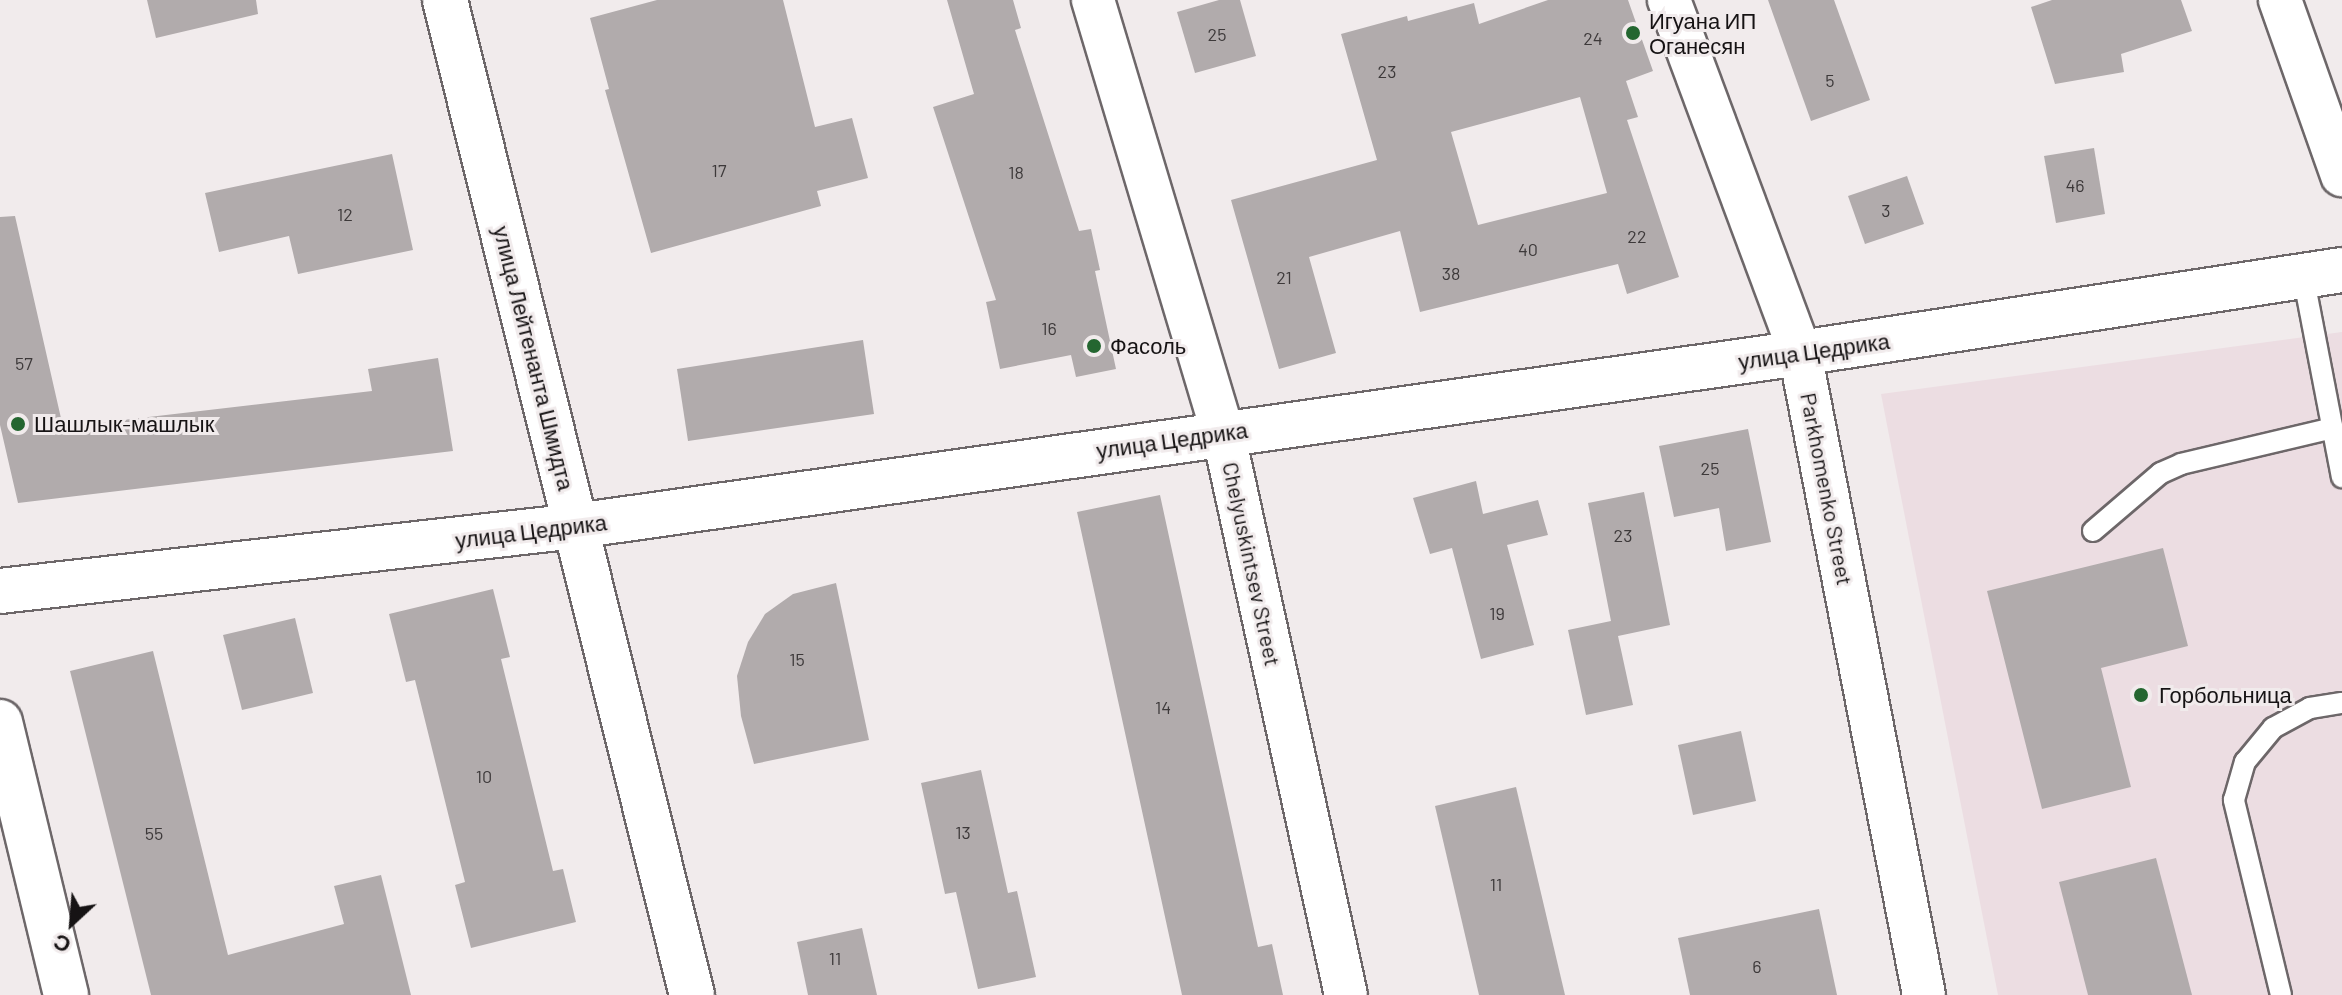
<!DOCTYPE html>
<meta charset="utf-8">
<style>
body{margin:0}
#map{position:relative;width:2342px;height:995px;overflow:hidden;background:#f1ebec;font-family:Barlow,sans-serif}
div>[style]{position:absolute}
[style*='--x']{left:calc(var(--x)*1px);top:calc(var(--y)*1px);width:calc(var(--w)*1px);rotate:calc(var(--a)*1deg)}
.built>*{inset:0;background:#ecdde2}
.building>*{inset:0;background:#b1abac}
.roads{filter:drop-shadow(2px 0 #6d6769) drop-shadow(-2px 0 #6d6769) drop-shadow(0 2px #6d6769) drop-shadow(0 -2px #6d6769)}
.lane>*{height:20px;margin:-10px;padding:0 10px;transform-origin:10px;border-radius:10px;background:#fff}
.street>*{height:42px;margin:-21px;padding:0 21px;transform-origin:21px;border-radius:21px;background:#fff}
.secondary>*{height:44px;margin:-22px;padding:0 22px;transform-origin:22px;border-radius:22px;background:#fff}
.dots>*{width:22px;height:22px;translate:-50% -50%;box-sizing:border-box;border:4px solid #f1ebec;border-radius:50%}
span{translate:-50% -50%;white-space:nowrap;text-align:center;line-height:1.15;-webkit-text-stroke:6px #f1ebec;paint-order:stroke}
.number-label{font-size:18px;color:#3d393a}
.number-label span{-webkit-text-stroke-width:0}
.poi-label{font-size:22px;color:#161314}
.left{translate:0 -50%;text-align:left}
.street-label{font-size:22px;color:#161314}
.north{position:absolute;left:32px;top:883px;width:80px;height:80px;-webkit-text-stroke:6px #f1ebec;paint-order:stroke;rotate:206deg;font-size:22px;font-weight:700;line-height:32px;text-align:center;color:#161314}
.north::after{content:'';display:block;margin:auto;width:28px;height:36px;background:#161314;clip-path:polygon(50% 0,100% 100%,50% 72%,0 100%)}
</style>
<div id="map">
<div class="built">
<div style="clip-path:polygon(2342px 332px,2342px 995px,1998px 995px,1881px 394px)"></div>
</div>
<div class="building">
<div style="clip-path:polygon(147px 0,256px 0,258px 14px,156px 38px)"></div>
<div style="clip-path:polygon(657px 0,783px 0,815px 127px,852px 118px,868px 178px,817px 191px,821px 206px,651px 253px,605px 90px,609px 89px,590px 18px)"></div>
<div style="clip-path:polygon(947px 0,1013px 0,1021px 28px,1015px 30px,1079px 231px,1091px 229px,1100px 270px,1095px 271px,1116px 369px,1076px 377px,1071px 355px,1000px 369px,986px 302px,996px 300px,933px 107px,974px 94px)"></div>
<div style="clip-path:polygon(1219px 0,1240px 0,1256px 56px,1195px 73px,1177px 12px)"></div>
<div style="clip-path:polygon(evenodd,1548px 0,1628px 0,1653px 71px,1626px 81px,1638px 117px,1627px 120px,1679px 277px,1627px 294px,1618px 264px,1420px 312px,1400px 231px,1309px 257px,1336px 353px,1279px 369px,1231px 200px,1377px 160px,1341px 34px,1407px 16px,1408px 21px,1474px 3px,1479px 24px,1548px 0,1580px 97px,1607px 193px,1478px 225px,1451px 132px,1580px 97px)"></div>
<div style="clip-path:polygon(1768px 0,1834px 0,1870px 100px,1811px 121px)"></div>
<div style="clip-path:polygon(2052px 0,2181px 0,2192px 31px,2121px 54px,2124px 72px,2055px 84px,2031px 7px)"></div>
<div style="clip-path:polygon(2094px 148px,2105px 214px,2056px 223px,2044px 156px)"></div>
<div style="clip-path:polygon(392px 154px,413px 250px,298px 274px,289px 236px,219px 252px,205px 193px)"></div>
<div style="clip-path:polygon(1907px 176px,1924px 224px,1865px 244px,1848px 196px)"></div>
<div style="clip-path:polygon(15px 216px,63px 427px,372px 391px,368px 369px,438px 358px,453px 451px,18px 503px,0 425px,0 217px)"></div>
<div style="clip-path:polygon(863px 340px,874px 414px,688px 441px,677px 369px)"></div>
<div style="clip-path:polygon(1748px 429px,1771px 542px,1726px 551px,1719px 508px,1674px 517px,1659px 446px)"></div>
<div style="clip-path:polygon(1476px 481px,1483px 514px,1538px 500px,1548px 535px,1507px 545px,1534px 645px,1481px 659px,1452px 548px,1430px 554px,1413px 498px)"></div>
<div style="clip-path:polygon(1644px 492px,1670px 625px,1618px 636px,1633px 705px,1586px 715px,1568px 630px,1611px 621px,1588px 503px)"></div>
<div style="clip-path:polygon(1160px 495px,1258px 947px,1272px 944px,1283px 995px,1182px 995px,1077px 512px)"></div>
<div style="clip-path:polygon(2163px 548px,2188px 646px,2101px 668px,2131px 787px,2042px 809px,1987px 591px)"></div>
<div style="clip-path:polygon(836px 583px,869px 740px,754px 764px,741px 716px,737px 676px,748px 642px,765px 614px,793px 594px)"></div>
<div style="clip-path:polygon(493px 589px,510px 657px,501px 659px,553px 871px,563px 869px,576px 922px,471px 948px,455px 885px,465px 882px,415px 680px,406px 682px,389px 614px)"></div>
<div style="clip-path:polygon(295px 618px,313px 693px,242px 710px,223px 635px)"></div>
<div style="clip-path:polygon(153px 651px,228px 955px,344px 924px,334px 886px,381px 875px,411px 995px,151px 995px,70px 671px)"></div>
<div style="clip-path:polygon(1741px 731px,1756px 801px,1693px 815px,1678px 745px)"></div>
<div style="clip-path:polygon(981px 770px,1008px 893px,1017px 891px,1036px 977px,978px 989px,956px 892px,945px 894px,921px 783px)"></div>
<div style="clip-path:polygon(1516px 787px,1565px 995px,1479px 995px,1435px 806px)"></div>
<div style="clip-path:polygon(2156px 858px,2192px 995px,2088px 995px,2059px 882px)"></div>
<div style="clip-path:polygon(1819px 909px,1837px 995px,1690px 995px,1678px 938px)"></div>
<div style="clip-path:polygon(862px 928px,877px 995px,808px 995px,797px 942px)"></div>
</div>
<div class="roads">
<div class="lane">
<div style="--x:2303;--y:275;--w:206;--a:79.1"></div>
<div style="--x:2093;--y:531;--w:89;--a:-40.5"></div>
<div style="--x:2161;--y:473;--w:22;--a:-24"></div>
<div style="--x:2181;--y:464;--w:156;--a:-13.3"></div>
<div style="--x:2281;--y:995;--w:201;--a:-103.6"></div>
<div style="--x:2234;--y:800;--w:40;--a:-74"></div>
<div style="--x:2245;--y:762;--w:44;--a:-50.5"></div>
<div style="--x:2273;--y:728;--w:42;--a:-28.4"></div>
<div style="--x:2310;--y:708;--w:32;--a:-9"></div>
</div>
<div class="street">
<div style="--x:1093;--y:0;--w:451;--a:73.3"></div>
<div style="--x:1223;--y:432;--w:576;--a:77.68"></div>
<div style="--x:1669;--y:0;--w:377;--a:69.6"></div>
<div style="--x:1800;--y:353;--w:654;--a:79.07"></div>
<div style="--x:2280;--y:0;--w:186;--a:70.5"></div>
</div>
<div class="secondary">
<div style="--x:445;--y:0;--w:1025;--a:76.06"></div>
<div style="--x:0;--y:591;--w:580;--a:-6.44"></div>
<div style="--x:576;--y:526;--w:1236;--a:-8.04"></div>
<div style="--x:1800;--y:353;--w:548;--a:-8.71"></div>
<div style="--x:0;--y:722;--w:281;--a:76.4"></div>
</div>
</div>
<div class="dots">
<div style="left:1633px;top:33px;background:#246630"></div>
<div style="left:1094px;top:346px;background:#246630"></div>
<div style="left:18px;top:424px;background:#246630"></div>
<div style="left:2141px;top:695px;background:#246630"></div>
</div>
<div class="number-label">
<span style="left:1217px;top:34px">25</span>
<span style="left:1593px;top:38px">24</span>
<span style="left:1387px;top:71px">23</span>
<span style="left:1830px;top:80px">5</span>
<span style="left:719px;top:170px">17</span>
<span style="left:1016px;top:172px">18</span>
<span style="left:2075px;top:185px">46</span>
<span style="left:1886px;top:210px">3</span>
<span style="left:345px;top:214px">12</span>
<span style="left:1637px;top:236px">22</span>
<span style="left:1528px;top:249px">40</span>
<span style="left:1451px;top:273px">38</span>
<span style="left:1284px;top:277px">21</span>
<span style="left:1049px;top:328px">16</span>
<span style="left:24px;top:363px">57</span>
<span style="left:1710px;top:468px">25</span>
<span style="left:1623px;top:535px">23</span>
<span style="left:1497px;top:613px">19</span>
<span style="left:797px;top:659px">15</span>
<span style="left:1163px;top:707px">14</span>
<span style="left:484px;top:776px">10</span>
<span style="left:963px;top:832px">13</span>
<span style="left:154px;top:833px">55</span>
<span style="left:1496px;top:884px">11</span>
<span style="left:835px;top:958px">11</span>
<span style="left:1757px;top:966px">6</span>
</div>
<div class="poi-label">
<span class="left" style="left:1649px;top:33px">Игуана ИП<br>Оганесян</span>
<span class="left" style="left:1110px;top:346px">Фасоль</span>
<span class="left" style="left:34px;top:424px">Шашлык-машлык</span>
<span class="left" style="left:2159px;top:695px">Горбольница</span>
</div>
<div class="street-label">
<span style="left:1814px;top:351px;rotate:-8deg">улица Цедрика</span>
<span style="left:534px;top:358px;rotate:76deg">улица Лейтенанта Шмидта</span>
<span style="left:1172px;top:440px;rotate:-8deg">улица Цедрика</span>
<span style="left:1827px;top:489px;rotate:79deg">Parkhomenko Street</span>
<span style="left:531px;top:531px;rotate:-7deg">улица Цедрика</span>
<span style="left:1252px;top:564px;rotate:78deg">Chelyuskintsev Street</span>
</div>
<div class="north">С</div>
</div>
